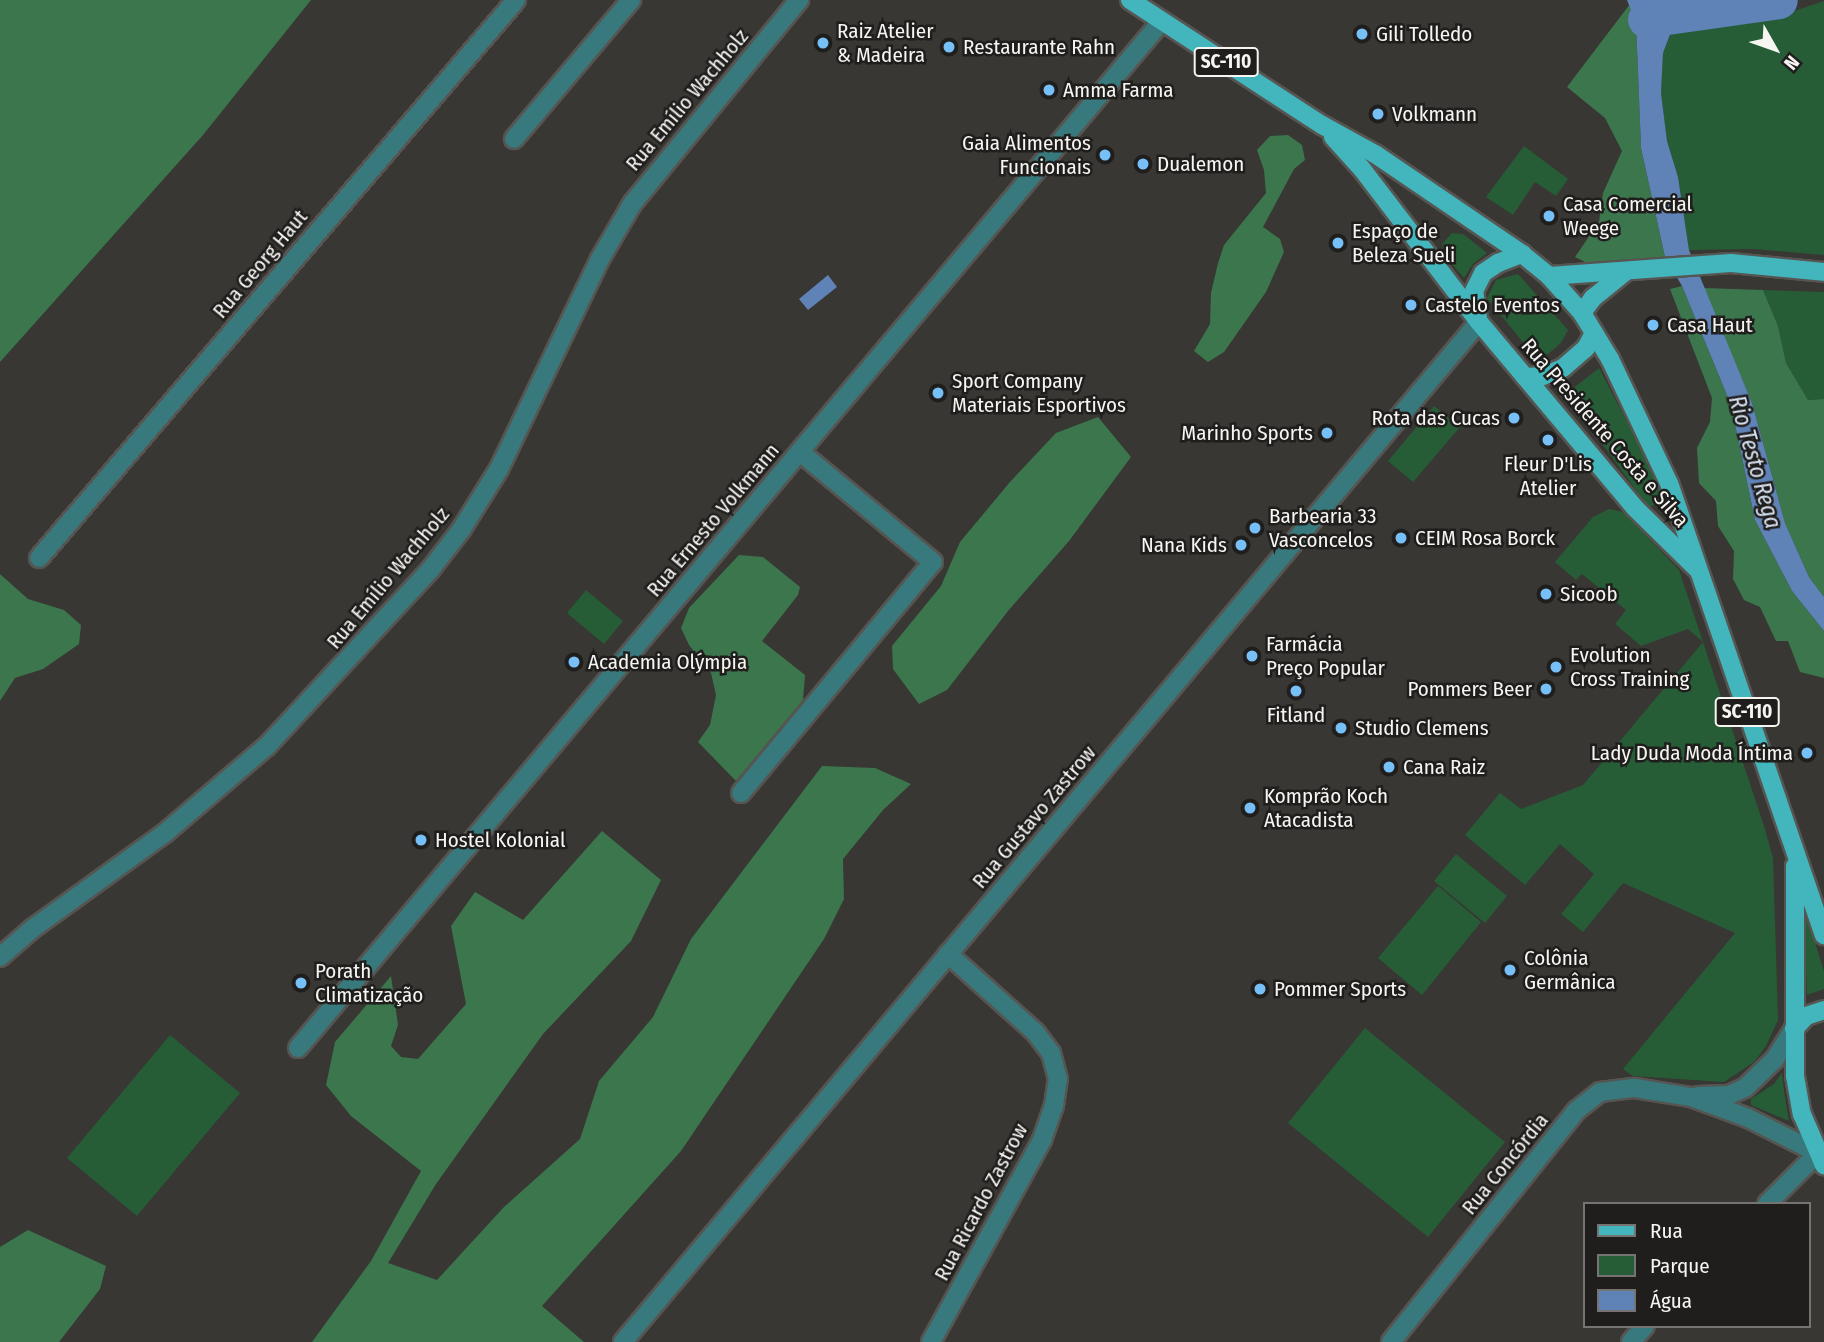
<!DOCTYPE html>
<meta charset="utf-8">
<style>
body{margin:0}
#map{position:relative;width:1824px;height:1342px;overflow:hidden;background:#383733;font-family:"Fira Sans Condensed",sans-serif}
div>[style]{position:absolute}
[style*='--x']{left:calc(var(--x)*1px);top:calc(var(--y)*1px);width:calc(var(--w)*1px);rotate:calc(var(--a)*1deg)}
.green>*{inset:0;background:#265d37}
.forest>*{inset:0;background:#3c764d}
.water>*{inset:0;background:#5f82b7}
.river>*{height:37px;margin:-18.5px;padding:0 18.5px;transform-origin:18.5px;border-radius:18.5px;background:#5f82b7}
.roads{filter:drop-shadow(2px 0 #565552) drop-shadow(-2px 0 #565552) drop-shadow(0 2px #565552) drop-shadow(0 -2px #565552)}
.minor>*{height:18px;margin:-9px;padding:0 9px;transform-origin:9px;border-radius:9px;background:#37797d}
.major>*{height:18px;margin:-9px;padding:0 9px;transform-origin:9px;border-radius:9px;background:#42b6bc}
.dots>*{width:19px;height:19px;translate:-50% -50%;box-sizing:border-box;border:4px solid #1f1e1c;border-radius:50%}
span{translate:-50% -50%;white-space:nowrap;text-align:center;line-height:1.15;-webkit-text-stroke:5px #1f1e1c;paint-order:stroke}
.shield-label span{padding:2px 5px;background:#1f1e1c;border:2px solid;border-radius:5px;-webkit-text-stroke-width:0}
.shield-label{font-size:19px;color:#f6f5f2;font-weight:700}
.poi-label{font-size:21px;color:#f6f5f2}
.left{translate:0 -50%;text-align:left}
.right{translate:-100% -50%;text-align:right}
.street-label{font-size:21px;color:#f6f5f2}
.water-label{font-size:23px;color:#d6e1f0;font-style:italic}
.legend{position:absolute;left:1583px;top:1202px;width:228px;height:126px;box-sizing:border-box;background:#1f1e1c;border:2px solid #757472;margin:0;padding:9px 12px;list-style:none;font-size:21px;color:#f6f5f2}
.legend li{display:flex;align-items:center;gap:14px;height:35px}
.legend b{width:35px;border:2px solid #757472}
.north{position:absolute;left:1740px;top:14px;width:70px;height:70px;-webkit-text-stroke:5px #1f1e1c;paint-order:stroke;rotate:130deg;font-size:19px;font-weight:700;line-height:28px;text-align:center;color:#f6f5f2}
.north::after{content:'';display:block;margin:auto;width:24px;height:32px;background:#f6f5f2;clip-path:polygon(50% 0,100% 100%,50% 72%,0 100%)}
</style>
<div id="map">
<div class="green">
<div style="clip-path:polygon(1824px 1px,1824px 255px,1754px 249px,1689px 250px,1678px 177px,1667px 141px,1661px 93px,1663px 53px,1671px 32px,1687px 27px,1779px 16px)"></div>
<div style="clip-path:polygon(1524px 146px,1568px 179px,1556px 196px,1535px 182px,1513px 215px,1486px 197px)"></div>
<div style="clip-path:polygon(1452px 233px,1463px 234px,1487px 253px,1473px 264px,1464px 278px,1445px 256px,1442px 244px)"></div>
<div style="clip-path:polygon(1518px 274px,1568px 330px,1561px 343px,1548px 354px,1535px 357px,1487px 298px,1496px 280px)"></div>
<div style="clip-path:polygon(1763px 290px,1824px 292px,1824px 399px,1808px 400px,1786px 363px,1778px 326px)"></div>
<div style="clip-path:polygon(1599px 368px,1666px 497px,1649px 508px,1566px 394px)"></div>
<div style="clip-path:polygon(1434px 406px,1460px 427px,1413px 482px,1388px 461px)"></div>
<div style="clip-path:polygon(1609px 509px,1623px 512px,1679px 570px,1703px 642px,1764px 826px,1773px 858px,1778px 1020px,1766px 1046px,1754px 1062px,1724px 1082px,1633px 1076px,1623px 1069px,1735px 933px,1623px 883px,1583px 932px,1561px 914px,1594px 874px,1560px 844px,1525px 885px,1465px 835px,1500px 793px,1521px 809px,1583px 785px,1703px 642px,1688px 629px,1641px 646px,1615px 624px,1626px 610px,1582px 574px,1576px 580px,1555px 562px,1593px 517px)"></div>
<div style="clip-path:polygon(586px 590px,623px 621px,604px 644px,567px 613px)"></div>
<div style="clip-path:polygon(1456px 854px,1507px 896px,1485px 923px,1434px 881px)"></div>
<div style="clip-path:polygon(1438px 886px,1481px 922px,1422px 995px,1378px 958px)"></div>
<div style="clip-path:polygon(1804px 918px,1807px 918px,1824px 971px,1824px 989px,1807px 995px)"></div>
<div style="clip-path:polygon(1365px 1028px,1505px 1142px,1428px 1237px,1288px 1123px)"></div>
<div style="clip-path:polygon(170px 1035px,240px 1093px,137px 1216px,67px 1158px)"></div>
<div style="clip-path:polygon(1782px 1073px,1784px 1091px,1789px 1121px,1751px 1105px,1751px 1099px,1774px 1084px)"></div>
</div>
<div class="forest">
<div style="clip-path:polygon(0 0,311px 0,203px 135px,0 362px)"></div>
<div style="clip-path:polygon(1630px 4px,1636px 23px,1641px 148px,1665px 257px,1591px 265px,1575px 257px,1599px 222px,1603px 193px,1622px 151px,1605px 118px,1567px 87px)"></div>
<div style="clip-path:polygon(1288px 135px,1302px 145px,1305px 160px,1294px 169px,1263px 227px,1280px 239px,1284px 252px,1266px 292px,1224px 352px,1208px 362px,1194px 351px,1210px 324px,1211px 293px,1218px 263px,1224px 245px,1266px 193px,1264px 170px,1257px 150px,1270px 136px)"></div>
<div style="clip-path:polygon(1682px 286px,1731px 405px,1755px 520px,1792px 591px,1824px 631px,1824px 678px,1800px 672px,1788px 641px,1776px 641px,1760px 607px,1744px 600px,1733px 579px,1734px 551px,1718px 526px,1716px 501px,1699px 483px,1697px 448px,1710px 422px,1712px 398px,1670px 289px)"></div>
<div style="clip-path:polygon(1703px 288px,1763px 290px,1778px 326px,1786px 363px,1808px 400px,1824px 399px,1824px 597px,1809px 577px,1785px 523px,1752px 403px)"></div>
<div style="clip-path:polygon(1098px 417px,1131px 457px,1069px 541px,1008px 611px,947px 690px,919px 704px,893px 669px,892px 646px,941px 586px,960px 542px,1010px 482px,1056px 433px)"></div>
<div style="clip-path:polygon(739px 555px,763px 557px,800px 587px,798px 595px,762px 641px,805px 675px,803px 700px,736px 781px,698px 742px,710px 725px,716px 695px,711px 673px,689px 645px,681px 628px,689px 608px)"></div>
<div style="clip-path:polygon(0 574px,28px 599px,64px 610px,81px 625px,79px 644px,43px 669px,15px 678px,0 701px)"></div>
<div style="clip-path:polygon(822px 766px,875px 768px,911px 784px,883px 810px,843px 859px,844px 899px,824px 939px,681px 1151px,542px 1306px,584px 1342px,312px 1342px,371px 1261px,421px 1171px,351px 1116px,326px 1085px,335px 1042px,391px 976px,398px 1025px,391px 1046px,401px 1057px,418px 1059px,466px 1004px,451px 926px,475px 892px,523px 920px,602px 831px,661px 880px,631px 941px,543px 1034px,436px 1184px,388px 1263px,437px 1280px,504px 1207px,580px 1139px,599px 1081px,653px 1017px,691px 939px)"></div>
<div style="clip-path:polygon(28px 1230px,106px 1266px,100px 1289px,59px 1342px,0 1342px,0 1247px)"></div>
</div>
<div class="water">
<div style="clip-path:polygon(1627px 0,1663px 0,1666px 5px,1671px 32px,1663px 53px,1661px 93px,1667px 141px,1678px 177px,1689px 250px,1752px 403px,1785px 523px,1809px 577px,1824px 597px,1824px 631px,1792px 591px,1755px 520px,1731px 405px,1682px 286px,1665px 257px,1641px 148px,1636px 23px)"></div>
<div style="clip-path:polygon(828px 275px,837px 287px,808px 310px,799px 299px)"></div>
</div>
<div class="river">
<div style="--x:1646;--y:19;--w:134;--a:-8.1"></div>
</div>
<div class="roads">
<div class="minor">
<div style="--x:514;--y:139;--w:182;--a:-49.9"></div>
<div style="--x:39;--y:558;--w:734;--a:-49.47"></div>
<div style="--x:741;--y:793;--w:300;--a:-50.3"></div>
<div style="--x:933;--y:562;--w:173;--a:-140.4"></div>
<div style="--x:0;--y:957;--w:43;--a:-41.2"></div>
<div style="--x:32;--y:929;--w:164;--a:-35.8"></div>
<div style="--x:165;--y:833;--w:134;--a:-40.5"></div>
<div style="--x:267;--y:746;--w:240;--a:-47.2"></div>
<div style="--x:430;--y:570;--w:51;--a:-52.2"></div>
<div style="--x:461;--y:530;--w:72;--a:-58.1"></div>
<div style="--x:499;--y:469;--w:233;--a:-64.3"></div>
<div style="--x:600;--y:259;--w:64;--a:-59.8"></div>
<div style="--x:632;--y:204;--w:264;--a:-50.7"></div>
<div style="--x:298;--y:1048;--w:1342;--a:-49.93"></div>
<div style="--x:1698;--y:1096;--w:31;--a:-2"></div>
<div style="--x:1729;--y:1095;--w:17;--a:-24"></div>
<div style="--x:1745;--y:1088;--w:42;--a:-44"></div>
<div style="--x:1775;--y:1059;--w:36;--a:-58"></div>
<div style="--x:623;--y:1342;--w:1332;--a:-50"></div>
<div style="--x:931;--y:1342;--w:230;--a:-61.2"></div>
<div style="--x:1042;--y:1140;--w:36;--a:-71"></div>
<div style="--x:1054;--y:1106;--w:27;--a:-82"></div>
<div style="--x:1058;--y:1079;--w:27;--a:-105"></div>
<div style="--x:1051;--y:1053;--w:26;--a:-127"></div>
<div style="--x:1035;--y:1032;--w:117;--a:-138.1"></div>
<div style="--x:1391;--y:1342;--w:297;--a:-51.3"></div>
<div style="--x:1577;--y:1110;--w:29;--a:-38"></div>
<div style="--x:1600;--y:1092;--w:35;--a:-7"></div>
<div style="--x:1635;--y:1088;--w:57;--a:9.1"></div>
<div style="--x:1691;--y:1097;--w:61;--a:20.2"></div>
<div style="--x:1748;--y:1118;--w:78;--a:26.6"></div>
<div style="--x:1818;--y:1153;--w:72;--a:135"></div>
<div style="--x:1631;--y:1342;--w:21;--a:-49"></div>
</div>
<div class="major">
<div style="--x:1130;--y:0;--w:229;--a:33.1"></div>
<div style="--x:1322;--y:125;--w:60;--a:28.7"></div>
<div style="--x:1375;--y:154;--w:178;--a:34.2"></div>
<div style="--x:1522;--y:254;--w:35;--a:39"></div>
<div style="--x:1549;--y:276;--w:50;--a:48.3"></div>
<div style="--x:1582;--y:313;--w:54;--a:58.7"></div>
<div style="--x:1610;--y:359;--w:137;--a:64.6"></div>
<div style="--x:1669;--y:483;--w:478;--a:71.1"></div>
<div style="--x:1333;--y:137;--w:43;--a:47.8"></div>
<div style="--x:1362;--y:169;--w:193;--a:52.6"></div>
<div style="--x:1479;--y:322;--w:241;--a:50"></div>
<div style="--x:1634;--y:507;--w:90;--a:44.5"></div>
<div style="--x:1549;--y:276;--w:182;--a:-4.1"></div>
<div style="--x:1731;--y:263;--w:93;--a:5.5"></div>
<div style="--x:1582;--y:313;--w:19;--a:-54"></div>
<div style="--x:1593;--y:298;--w:41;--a:-39.1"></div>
<div style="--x:1478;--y:318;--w:27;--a:-98"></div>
<div style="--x:1474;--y:291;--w:20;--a:-63"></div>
<div style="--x:1483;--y:273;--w:18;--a:-34"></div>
<div style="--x:1498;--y:263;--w:26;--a:-21"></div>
<div style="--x:1525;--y:377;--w:18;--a:-3"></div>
<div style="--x:1543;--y:376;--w:22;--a:-22"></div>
<div style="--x:1563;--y:368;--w:30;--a:-41"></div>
<div style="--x:1586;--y:348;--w:17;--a:-62"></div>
<div style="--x:1795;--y:866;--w:210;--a:90"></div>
<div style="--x:1795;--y:1076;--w:39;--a:80"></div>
<div style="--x:1802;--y:1114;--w:56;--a:66.7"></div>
<div style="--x:1794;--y:1029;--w:18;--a:-47"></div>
<div style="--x:1806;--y:1016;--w:19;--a:-18"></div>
</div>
</div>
<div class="dots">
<div style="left:1362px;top:34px;background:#77bff7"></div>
<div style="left:823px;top:43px;background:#77bff7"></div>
<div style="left:949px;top:47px;background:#77bff7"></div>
<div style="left:1049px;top:90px;background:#77bff7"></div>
<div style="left:1378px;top:114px;background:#77bff7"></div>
<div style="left:1105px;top:155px;background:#77bff7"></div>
<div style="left:1143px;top:164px;background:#77bff7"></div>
<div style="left:1549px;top:216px;background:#77bff7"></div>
<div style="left:1338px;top:243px;background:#77bff7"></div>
<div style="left:1411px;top:305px;background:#77bff7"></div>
<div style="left:1653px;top:325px;background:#77bff7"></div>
<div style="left:938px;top:393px;background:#77bff7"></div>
<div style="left:1514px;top:418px;background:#77bff7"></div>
<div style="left:1327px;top:433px;background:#77bff7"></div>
<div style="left:1548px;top:440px;background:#77bff7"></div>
<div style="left:1255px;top:528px;background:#77bff7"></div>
<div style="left:1401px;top:538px;background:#77bff7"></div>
<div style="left:1241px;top:545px;background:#77bff7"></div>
<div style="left:1546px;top:594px;background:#77bff7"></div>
<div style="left:1252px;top:656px;background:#77bff7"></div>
<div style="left:574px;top:662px;background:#77bff7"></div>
<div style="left:1556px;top:667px;background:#77bff7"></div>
<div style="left:1546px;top:689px;background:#77bff7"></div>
<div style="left:1296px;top:691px;background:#77bff7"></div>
<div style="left:1341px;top:728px;background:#77bff7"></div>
<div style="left:1807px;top:753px;background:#77bff7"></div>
<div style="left:1389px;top:767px;background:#77bff7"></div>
<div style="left:1250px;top:808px;background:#77bff7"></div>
<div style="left:421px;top:840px;background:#77bff7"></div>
<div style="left:1510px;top:970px;background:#77bff7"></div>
<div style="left:301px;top:983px;background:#77bff7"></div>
<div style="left:1260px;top:989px;background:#77bff7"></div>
</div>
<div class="shield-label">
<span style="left:1226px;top:62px">SC-110</span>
<span style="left:1747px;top:712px">SC-110</span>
</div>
<div class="poi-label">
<span class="left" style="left:837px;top:43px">Raiz Atelier<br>&amp; Madeira</span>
<span class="left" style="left:1376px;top:34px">Gili Tolledo</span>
<span class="left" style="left:963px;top:47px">Restaurante Rahn</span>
<span class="left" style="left:1063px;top:90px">Amma Farma</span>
<span class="left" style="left:1392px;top:114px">Volkmann</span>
<span class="right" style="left:1091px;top:155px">Gaia Alimentos<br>Funcionais</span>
<span class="left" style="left:1157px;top:164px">Dualemon</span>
<span class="left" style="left:1563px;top:216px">Casa Comercial<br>Weege</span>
<span class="left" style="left:1352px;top:243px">Espaço de<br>Beleza Sueli</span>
<span class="left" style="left:1425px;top:305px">Castelo Eventos</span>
<span class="left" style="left:1667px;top:325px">Casa Haut</span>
<span class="left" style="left:952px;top:393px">Sport Company<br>Materiais Esportivos</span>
<span class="right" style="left:1500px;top:418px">Rota das Cucas</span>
<span class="right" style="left:1313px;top:433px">Marinho Sports</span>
<span style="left:1548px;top:476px">Fleur D'Lis<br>Atelier</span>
<span class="left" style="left:1269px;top:528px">Barbearia 33<br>Vasconcelos</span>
<span class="left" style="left:1415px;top:538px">CEIM Rosa Borck</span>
<span class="right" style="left:1227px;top:545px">Nana Kids</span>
<span class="left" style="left:1560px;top:594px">Sicoob</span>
<span class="left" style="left:1266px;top:656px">Farmácia<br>Preço Popular</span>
<span class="left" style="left:1570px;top:667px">Evolution<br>Cross Training</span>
<span class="left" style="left:588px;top:662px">Academia Olýmpia</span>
<span class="right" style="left:1532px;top:689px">Pommers Beer</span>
<span style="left:1296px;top:715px">Fitland</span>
<span class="left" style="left:1355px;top:728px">Studio Clemens</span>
<span class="right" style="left:1793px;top:753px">Lady Duda Moda Íntima</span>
<span class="left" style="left:1403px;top:767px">Cana Raiz</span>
<span class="left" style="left:1264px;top:808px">Komprão Koch<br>Atacadista</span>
<span class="left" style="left:435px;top:840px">Hostel Kolonial</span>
<span class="left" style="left:1524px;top:970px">Colônia<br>Germânica</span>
<span class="left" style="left:315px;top:983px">Porath<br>Climatização</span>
<span class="left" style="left:1274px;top:989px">Pommer Sports</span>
</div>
<div class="street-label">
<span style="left:687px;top:100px;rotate:-50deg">Rua Emílio Wachholz</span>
<span style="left:260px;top:264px;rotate:-50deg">Rua Georg Haut</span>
<span style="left:1605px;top:433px;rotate:49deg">Rua Presidente Costa e Silva</span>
<span style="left:713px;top:520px;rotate:-50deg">Rua Ernesto Volkmann</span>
<span style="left:388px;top:578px;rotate:-50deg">Rua Emílio Wachholz</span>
<span style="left:1034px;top:817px;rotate:-50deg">Rua Gustavo Zastrow</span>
<span style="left:1505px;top:1164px;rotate:-51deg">Rua Concórdia</span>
<span style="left:981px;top:1202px;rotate:-62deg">Rua Ricardo Zastrow</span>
</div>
<div class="water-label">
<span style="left:1755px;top:462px;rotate:74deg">Rio Testo Rega</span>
</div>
<ul class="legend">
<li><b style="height:9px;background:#42b6bc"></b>Rua</li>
<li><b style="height:19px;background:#265d37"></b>Parque</li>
<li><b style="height:19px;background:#5f82b7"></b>Água</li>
</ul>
<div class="north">N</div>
</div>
